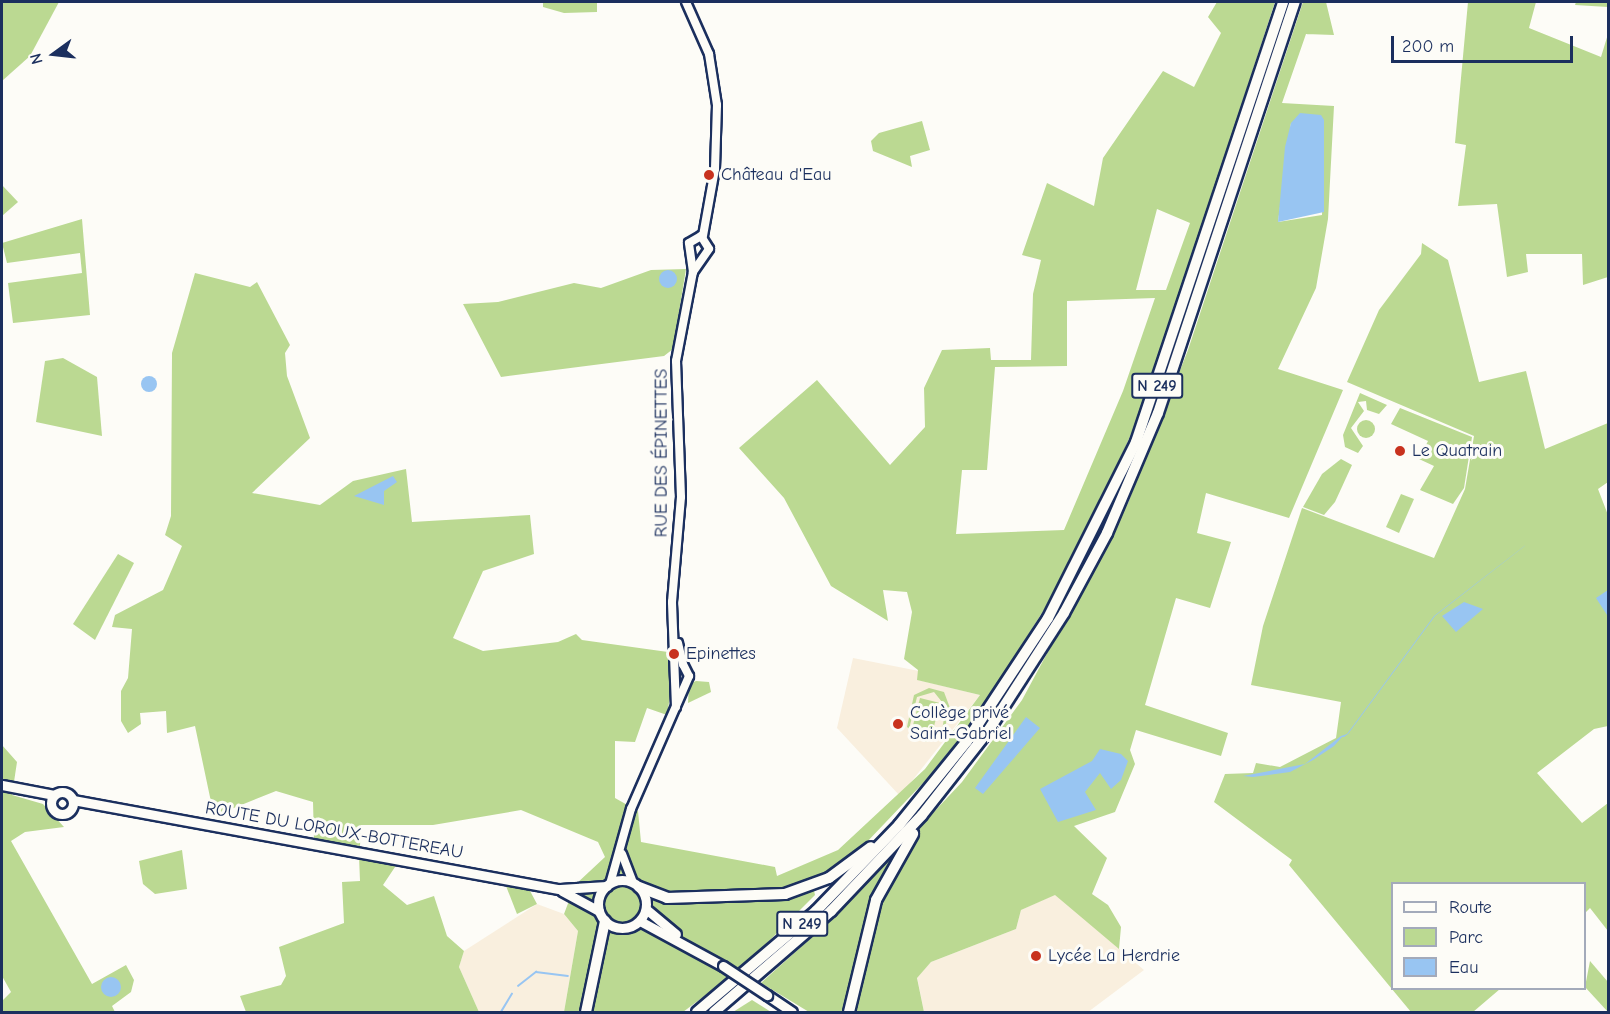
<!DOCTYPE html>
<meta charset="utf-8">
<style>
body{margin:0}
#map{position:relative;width:1610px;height:1014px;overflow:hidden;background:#fdfcf7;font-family:"Comic Neue",sans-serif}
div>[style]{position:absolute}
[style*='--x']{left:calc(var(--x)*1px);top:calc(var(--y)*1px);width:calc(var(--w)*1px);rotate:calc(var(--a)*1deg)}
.built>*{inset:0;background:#f9efde}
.green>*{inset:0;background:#bbd992}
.round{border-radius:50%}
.water>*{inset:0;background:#98c5f2}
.stream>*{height:1.5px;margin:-0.75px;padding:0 0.75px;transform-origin:0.75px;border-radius:0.75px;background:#98c5f2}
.roads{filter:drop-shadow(2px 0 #1b2f5e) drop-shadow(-2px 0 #1b2f5e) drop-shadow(0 2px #1b2f5e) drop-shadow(0 -2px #1b2f5e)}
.minor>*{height:8px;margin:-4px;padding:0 4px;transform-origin:4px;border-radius:4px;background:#fdfcf7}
.major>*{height:9px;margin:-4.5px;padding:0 4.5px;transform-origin:4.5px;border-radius:4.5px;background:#fdfcf7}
.major>.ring{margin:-4.5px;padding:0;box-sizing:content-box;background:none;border:9px solid #fdfcf7;border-radius:50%}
.highway>*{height:10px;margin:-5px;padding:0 5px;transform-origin:5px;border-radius:5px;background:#fdfcf7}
.bridges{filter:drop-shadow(2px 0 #1b2f5e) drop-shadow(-2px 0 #1b2f5e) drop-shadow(0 2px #1b2f5e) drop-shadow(0 -2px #1b2f5e)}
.major-bridge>*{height:9px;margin:-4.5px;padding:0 4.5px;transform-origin:4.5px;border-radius:4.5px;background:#fdfcf7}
.dots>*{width:16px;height:16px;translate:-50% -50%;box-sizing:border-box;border:3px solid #fdfcf7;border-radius:50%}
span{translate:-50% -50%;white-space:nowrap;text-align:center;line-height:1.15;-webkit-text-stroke:6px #fdfcf7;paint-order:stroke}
.shield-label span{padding:2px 4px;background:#fdfcf7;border:2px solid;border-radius:4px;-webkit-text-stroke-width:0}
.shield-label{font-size:16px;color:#1b2f5e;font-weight:700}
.poi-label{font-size:18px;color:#1b2f5e}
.left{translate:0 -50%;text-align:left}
.street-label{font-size:18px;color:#1b2f5e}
.frame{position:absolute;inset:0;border:3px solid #1b2f5e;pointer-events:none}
.legend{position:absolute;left:1391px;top:882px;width:195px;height:108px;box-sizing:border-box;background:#fdfcf7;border:2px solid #a3aaba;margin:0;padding:8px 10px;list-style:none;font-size:18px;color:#1b2f5e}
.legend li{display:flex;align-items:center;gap:12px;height:30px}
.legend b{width:30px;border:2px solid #a3aaba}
.north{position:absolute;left:24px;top:24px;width:60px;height:60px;-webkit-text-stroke:4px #fdfcf7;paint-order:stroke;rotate:255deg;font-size:16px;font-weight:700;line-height:24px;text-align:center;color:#1b2f5e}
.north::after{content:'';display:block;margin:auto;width:21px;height:27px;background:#1b2f5e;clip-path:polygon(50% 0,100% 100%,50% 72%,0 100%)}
.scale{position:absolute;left:1391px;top:36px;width:182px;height:27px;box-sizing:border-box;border:3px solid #1b2f5e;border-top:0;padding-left:8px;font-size:18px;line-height:21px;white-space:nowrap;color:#1b2f5e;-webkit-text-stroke:4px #fdfcf7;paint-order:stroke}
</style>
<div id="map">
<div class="built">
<div style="clip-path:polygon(853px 658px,919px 671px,918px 680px,980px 695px,900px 796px,837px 728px)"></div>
<div style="clip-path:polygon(1056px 894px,1144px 970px,1088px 1012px,924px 1012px,917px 977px,931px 962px,1016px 929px,1021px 910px)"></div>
<div style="clip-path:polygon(537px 904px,564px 914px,578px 931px,564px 1012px,479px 1012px,459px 967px,464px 951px)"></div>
</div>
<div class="green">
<div style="clip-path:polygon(2px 2px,59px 2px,30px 56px,2px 81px)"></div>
<div style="clip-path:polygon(543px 2px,597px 2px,597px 12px,564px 13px,543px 7px)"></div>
<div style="clip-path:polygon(evenodd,1217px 2px,1275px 2px,1143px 407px,1075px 561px,972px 723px,925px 781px,845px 865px,812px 882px,815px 895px,743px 967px,683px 1012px,564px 1012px,578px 931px,564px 914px,575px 885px,605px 857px,598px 842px,521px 810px,433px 825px,361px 825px,360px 846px,314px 840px,313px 802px,276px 791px,214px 816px,195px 726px,167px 733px,166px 711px,140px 713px,141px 724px,128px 733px,121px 721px,121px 691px,128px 678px,132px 629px,112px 627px,115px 615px,163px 590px,182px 546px,165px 535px,171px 516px,172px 353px,195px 273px,250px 287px,257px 282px,290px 345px,285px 353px,287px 376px,310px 438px,252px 493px,320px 505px,353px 481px,406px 469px,412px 522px,530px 515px,534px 554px,483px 571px,453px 638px,483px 651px,558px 642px,576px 634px,582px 640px,668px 652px,672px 684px,667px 715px,647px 708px,635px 742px,615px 741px,615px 798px,638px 811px,641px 842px,775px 867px,777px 876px,838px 850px,925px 769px,980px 695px,917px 680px,918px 670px,904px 659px,912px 612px,907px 592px,883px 590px,888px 621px,831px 586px,784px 498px,739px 448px,817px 380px,890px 465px,925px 427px,924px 388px,942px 350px,990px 348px,991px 360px,1031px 360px,1033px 294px,1041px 260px,1022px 255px,1047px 183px,1094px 206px,1103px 158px,1163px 71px,1194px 87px,1221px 33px,1208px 17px,1217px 2px,1157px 209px,1190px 223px,1166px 290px,1136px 290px,1157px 209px,1217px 2px,1155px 298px,1123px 391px,1064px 530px,956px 534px,962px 470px,987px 470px,995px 367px,1067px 366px,1067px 301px,1155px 298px)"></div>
<div style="clip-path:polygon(evenodd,1303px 2px,1326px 2px,1334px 35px,1306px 34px,1282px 103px,1334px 106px,1328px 219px,1316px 288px,1278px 369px,1343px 390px,1289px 518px,1206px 493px,1197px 533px,1231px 542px,1210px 608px,1176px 598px,1145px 705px,1228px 733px,1221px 756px,1136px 730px,1130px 750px,1135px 764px,1115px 812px,1074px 826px,1107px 858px,1092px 894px,1108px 905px,1121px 927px,1119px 949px,1055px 895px,1021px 910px,1016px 929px,931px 962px,917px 978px,924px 1012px,809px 1012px,761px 983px,840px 912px,962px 782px,1022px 700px,1128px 503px,1188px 350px,1303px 2px,1324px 120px,1322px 215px,1278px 222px,1291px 123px,1324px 120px)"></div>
<div style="clip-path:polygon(1468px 2px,1536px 2px,1529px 28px,1601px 57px,1608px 34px,1608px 277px,1583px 285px,1582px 254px,1526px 254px,1528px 272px,1507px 277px,1497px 204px,1458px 206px,1466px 145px,1455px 143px)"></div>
<div style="clip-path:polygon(1576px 2px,1608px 2px,1608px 7px,1575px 5px)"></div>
<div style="clip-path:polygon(922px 121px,930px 150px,910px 156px,912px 167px,873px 151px,871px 141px,879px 133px)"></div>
<div style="clip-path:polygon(2px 185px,18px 202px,2px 216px)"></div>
<div style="clip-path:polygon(82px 219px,90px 315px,13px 323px,8px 283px,82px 273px,80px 253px,7px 263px,2px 243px)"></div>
<div style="clip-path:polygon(1422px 243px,1448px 260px,1479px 382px,1526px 371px,1545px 449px,1608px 423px,1608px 482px,1598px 489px,1608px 515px,1608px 726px,1594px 729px,1537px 773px,1582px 823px,1608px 803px,1608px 931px,1590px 908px,1585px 913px,1584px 884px,1392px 884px,1392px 988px,1500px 989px,1473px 1012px,1411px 1012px,1289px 865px,1292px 860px,1214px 802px,1225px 774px,1253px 773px,1256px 763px,1280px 767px,1336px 738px,1341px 702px,1251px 685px,1263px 626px,1302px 508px,1434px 558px,1465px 489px,1474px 436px,1347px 382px,1379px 310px,1421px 254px)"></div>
<div style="clip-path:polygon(686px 269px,673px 349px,664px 356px,501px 377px,463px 304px,498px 302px,574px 283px,601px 288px,651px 270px)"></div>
<div style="clip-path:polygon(63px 358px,97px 377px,102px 436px,36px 422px,45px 361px)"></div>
<div style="clip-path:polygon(1360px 393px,1387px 405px,1379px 414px,1367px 410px,1366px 401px,1358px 402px,1364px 411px,1351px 428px,1363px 446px,1358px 453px,1345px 447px,1343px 435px)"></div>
<div style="clip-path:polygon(1400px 408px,1472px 437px,1464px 488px,1453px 504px,1420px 490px,1434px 466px,1419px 459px,1428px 441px,1391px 424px)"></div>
<div class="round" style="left:1357px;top:420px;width:18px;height:18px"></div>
<div style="clip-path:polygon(1341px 459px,1352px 465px,1335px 502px,1324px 515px,1303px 507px,1322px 474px)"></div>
<div style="clip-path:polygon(1401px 494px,1414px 499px,1399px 533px,1386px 527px)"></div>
<div style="clip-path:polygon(118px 554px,134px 563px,95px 640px,73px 624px)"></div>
<div style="clip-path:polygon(696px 681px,709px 682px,711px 692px,688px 703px,689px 684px)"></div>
<div style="clip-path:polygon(evenodd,929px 688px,944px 692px,950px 708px,943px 734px,926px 742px,907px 727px,914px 695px,929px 688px,934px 692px,946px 707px,942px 730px,929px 739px,910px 725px,917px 697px,934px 692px)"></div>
<div style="clip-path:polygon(920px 698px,940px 703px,932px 734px,912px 729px)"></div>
<div style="clip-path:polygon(2px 745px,17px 762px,12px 795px,43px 804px,64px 827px,25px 832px,11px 841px,92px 984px,126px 965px,134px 980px,131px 992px,112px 1006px,115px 1012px,2px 1012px,2px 1001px,11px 992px,2px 976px)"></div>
<div style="clip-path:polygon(182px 850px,187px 889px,155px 894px,143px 884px,139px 861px)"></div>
<div style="clip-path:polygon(359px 856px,397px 864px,383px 885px,407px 905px,434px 896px,447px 936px,464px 951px,459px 967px,479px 1012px,246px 1012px,240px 996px,281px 985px,286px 976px,279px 947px,344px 923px,342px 882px,360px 881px)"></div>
<div style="clip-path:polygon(506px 886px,529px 889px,537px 904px,517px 914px)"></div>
<div style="clip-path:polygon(1590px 961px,1608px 982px,1608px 1012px,1585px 987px)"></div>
<div style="clip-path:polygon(752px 1000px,771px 1012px,733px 1012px)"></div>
</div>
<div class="water">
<div style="clip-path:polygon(1300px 113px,1321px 115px,1324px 120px,1324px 212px,1278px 222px,1285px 147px,1291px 123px)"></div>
<div class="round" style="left:659px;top:270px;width:18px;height:18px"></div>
<div class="round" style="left:141px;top:376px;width:16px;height:16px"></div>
<div style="clip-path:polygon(393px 476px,397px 482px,384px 491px,384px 505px,354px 496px)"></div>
<div style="clip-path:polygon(1531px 541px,1435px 616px,1348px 734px,1344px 737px,1342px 737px,1334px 746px,1313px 760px,1290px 772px,1253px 777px,1243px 776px,1305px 764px,1341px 736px,1347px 734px,1434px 616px)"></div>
<div style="clip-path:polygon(1608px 590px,1608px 615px,1607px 615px,1596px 598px)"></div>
<div style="clip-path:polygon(1464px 602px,1483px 609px,1456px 632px,1442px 616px)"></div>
<div style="clip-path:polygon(1026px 717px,1040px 728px,983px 794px,975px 788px)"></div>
<div style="clip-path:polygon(1100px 749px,1121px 754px,1128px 761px,1121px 780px,1111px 789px,1100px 773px,1085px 792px,1096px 810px,1058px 822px,1040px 789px,1092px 761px)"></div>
<div class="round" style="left:101px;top:977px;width:20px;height:20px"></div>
</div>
<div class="stream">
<div style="--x:518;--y:986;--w:23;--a:-38"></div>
<div style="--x:536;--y:972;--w:32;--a:7"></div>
<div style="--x:501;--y:1012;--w:21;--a:-59"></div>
</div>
<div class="roads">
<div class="minor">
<div style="--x:686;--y:2;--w:57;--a:66.1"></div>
<div style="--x:709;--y:54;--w:52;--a:81.1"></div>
<div style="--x:717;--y:105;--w:64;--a:91.8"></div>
<div style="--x:715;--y:169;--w:68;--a:100.2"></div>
<div style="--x:678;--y:643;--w:22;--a:77"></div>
<div style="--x:676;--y:707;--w:105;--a:-92.2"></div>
<div style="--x:672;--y:602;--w:105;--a:-85.1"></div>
<div style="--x:681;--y:497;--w:136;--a:-92.1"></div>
<div style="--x:676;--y:361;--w:91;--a:-79.2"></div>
<div style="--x:693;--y:272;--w:29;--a:-98"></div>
<div style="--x:689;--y:243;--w:14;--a:-30"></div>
<div style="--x:701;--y:236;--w:15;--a:58"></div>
<div style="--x:709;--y:249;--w:28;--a:125"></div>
<div style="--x:622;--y:854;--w:31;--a:69"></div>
<div style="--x:610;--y:884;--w:78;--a:-74.4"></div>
<div style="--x:631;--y:809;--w:145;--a:-66.4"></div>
<div style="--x:689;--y:676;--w:13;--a:-117"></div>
</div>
<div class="major">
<div style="--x:2;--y:785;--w:53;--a:10.9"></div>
<div class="ring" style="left:51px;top:792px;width:13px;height:13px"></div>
<div style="--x:73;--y:800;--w:495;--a:10.4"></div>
<div style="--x:560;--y:889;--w:47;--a:-3.7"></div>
<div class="ring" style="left:598px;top:880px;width:39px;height:39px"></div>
<div style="--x:562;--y:891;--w:42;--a:28.4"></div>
<div style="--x:646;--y:909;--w:39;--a:40"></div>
<div style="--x:640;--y:921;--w:94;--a:28.5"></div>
<div style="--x:767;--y:995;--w:30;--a:34"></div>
</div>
<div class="highway">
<div style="--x:639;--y:887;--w:30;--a:21"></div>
<div style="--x:667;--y:898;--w:118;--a:-1.9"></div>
<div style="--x:785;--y:894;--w:47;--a:-20"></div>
<div style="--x:829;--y:878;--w:52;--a:-36.4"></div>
<div style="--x:586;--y:1012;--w:93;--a:-78.2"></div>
<div style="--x:697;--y:1012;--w:156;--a:-40.3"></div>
<div style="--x:816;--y:911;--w:120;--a:-46"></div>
<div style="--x:899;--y:825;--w:108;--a:-51"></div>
<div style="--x:967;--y:741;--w:147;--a:-56.6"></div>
<div style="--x:1048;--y:618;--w:197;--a:-63.4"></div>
<div style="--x:1136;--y:442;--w:464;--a:-71.5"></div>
<div style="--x:714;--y:1012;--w:155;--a:-40.8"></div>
<div style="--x:831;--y:911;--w:132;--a:-46.5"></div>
<div style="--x:922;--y:815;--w:107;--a:-51.8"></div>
<div style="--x:988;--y:731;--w:140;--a:-57.2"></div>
<div style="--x:1064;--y:613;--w:91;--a:-61.7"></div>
<div style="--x:1107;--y:533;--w:130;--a:-67"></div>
<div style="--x:1158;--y:413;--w:433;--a:-71.6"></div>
<div style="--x:849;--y:1012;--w:115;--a:-76.4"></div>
<div style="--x:876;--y:900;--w:76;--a:-60.7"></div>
</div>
</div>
<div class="bridges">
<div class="major-bridge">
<div style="--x:723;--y:966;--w:53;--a:33.4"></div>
</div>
</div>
<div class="dots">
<div style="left:709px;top:175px;background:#c8321e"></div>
<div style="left:1400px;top:451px;background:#c8321e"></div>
<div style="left:674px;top:654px;background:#c8321e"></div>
<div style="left:898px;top:724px;background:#c8321e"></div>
<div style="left:1036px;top:956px;background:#c8321e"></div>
</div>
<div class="shield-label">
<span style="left:1157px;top:386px">N 249</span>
<span style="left:802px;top:924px">N 249</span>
</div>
<div class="poi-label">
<span class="left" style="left:721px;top:175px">Château d'Eau</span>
<span class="left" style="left:1412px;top:451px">Le Quatrain</span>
<span class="left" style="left:686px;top:654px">Epinettes</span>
<span class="left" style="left:910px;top:724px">Collège privé<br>Saint-Gabriel</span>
<span class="left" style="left:1048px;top:956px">Lycée La Herdrie</span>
</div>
<div class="street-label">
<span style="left:662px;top:453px;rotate:-90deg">RUE DES ÉPINETTES</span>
<span style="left:334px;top:831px;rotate:10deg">ROUTE DU LOROUX-BOTTEREAU</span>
</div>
<div class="frame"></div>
<ul class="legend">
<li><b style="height:8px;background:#fdfcf7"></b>Route</li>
<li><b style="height:16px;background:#bbd992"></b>Parc</li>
<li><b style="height:16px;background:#98c5f2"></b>Eau</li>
</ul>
<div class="north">N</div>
<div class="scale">200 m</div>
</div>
